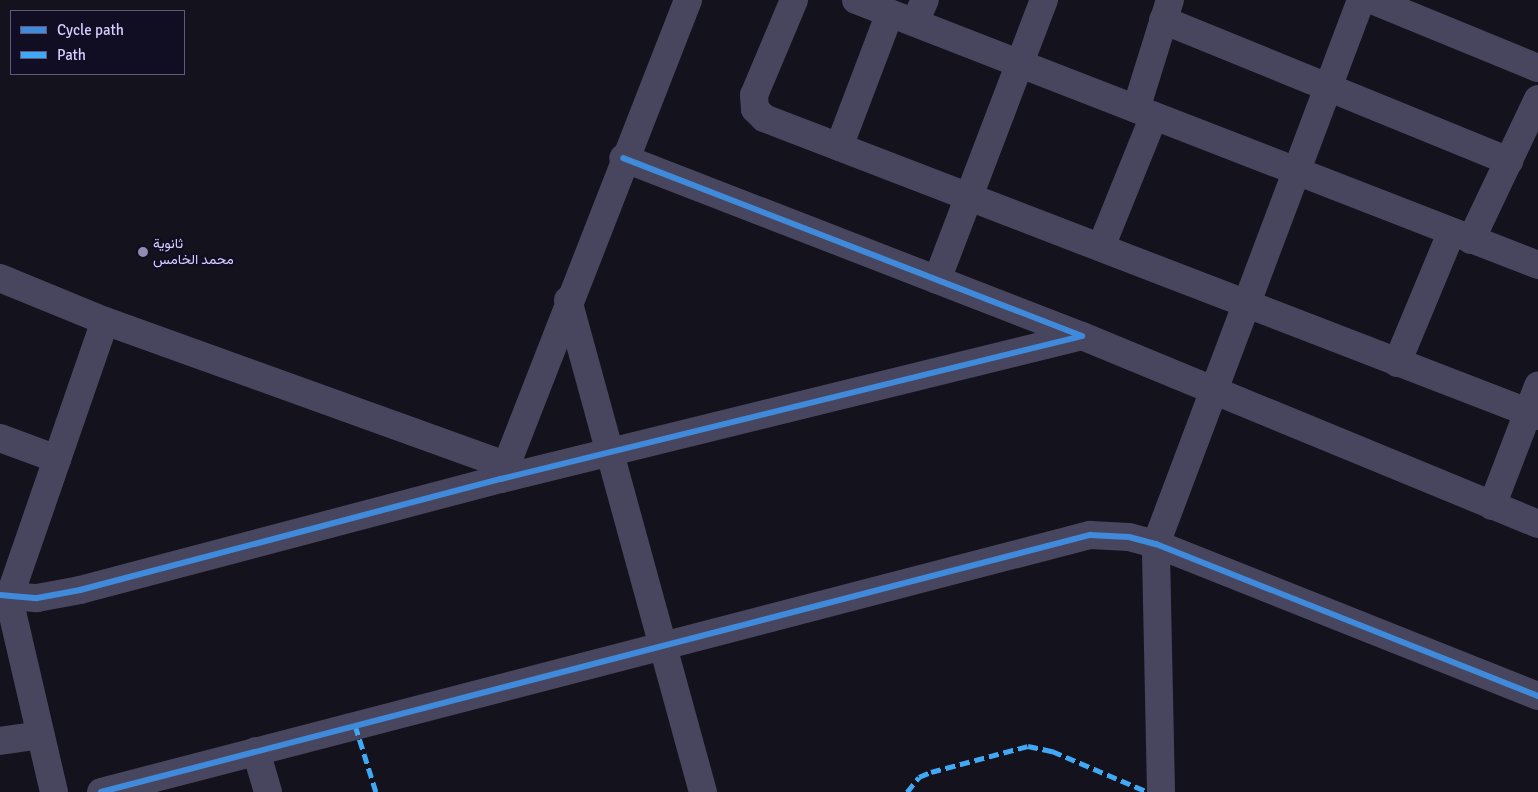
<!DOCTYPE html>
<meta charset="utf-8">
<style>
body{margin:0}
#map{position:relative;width:1538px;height:792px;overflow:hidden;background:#14121d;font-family:Signika,Vazirmatn,sans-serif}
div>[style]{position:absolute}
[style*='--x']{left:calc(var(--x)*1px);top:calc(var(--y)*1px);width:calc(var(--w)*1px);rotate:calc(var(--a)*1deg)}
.street>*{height:28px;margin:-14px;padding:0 14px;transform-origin:14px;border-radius:14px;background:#48465e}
.quiet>*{height:5px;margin-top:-2.5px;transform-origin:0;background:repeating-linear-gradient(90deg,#3fa9f5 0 10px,transparent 0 15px)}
.cycleway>*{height:6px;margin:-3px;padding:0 3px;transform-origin:3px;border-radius:3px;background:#408adc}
.dots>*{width:14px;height:14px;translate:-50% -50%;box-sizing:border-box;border:2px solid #110d22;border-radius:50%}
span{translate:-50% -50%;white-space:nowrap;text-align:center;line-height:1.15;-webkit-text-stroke:4.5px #110d22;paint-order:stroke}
.poi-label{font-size:14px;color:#d5ceff}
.left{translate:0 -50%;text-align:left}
.legend{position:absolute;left:10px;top:10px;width:175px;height:65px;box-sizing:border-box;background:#110d22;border:1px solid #5f5a7a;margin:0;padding:6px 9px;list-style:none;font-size:15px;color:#d5ceff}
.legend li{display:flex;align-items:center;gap:10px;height:25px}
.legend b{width:25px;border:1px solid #5f5a7a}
</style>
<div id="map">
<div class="street">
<div style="--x:794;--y:0;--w:103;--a:112.8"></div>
<div style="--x:754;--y:95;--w:14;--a:86"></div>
<div style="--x:755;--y:109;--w:13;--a:45"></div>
<div style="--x:764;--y:118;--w:829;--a:21.06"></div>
<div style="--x:856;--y:0;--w:732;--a:21.23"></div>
<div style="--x:1372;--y:0;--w:179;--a:22.3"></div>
<div style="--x:1163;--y:20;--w:374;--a:22.2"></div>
<div style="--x:915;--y:22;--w:24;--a:-66"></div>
<div style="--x:1136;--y:109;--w:114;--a:-72.7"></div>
<div style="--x:839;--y:147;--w:143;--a:-69.2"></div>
<div style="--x:1471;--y:240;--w:156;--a:-64.6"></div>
<div style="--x:1101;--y:247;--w:141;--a:-68"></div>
<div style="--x:0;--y:278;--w:113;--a:22.3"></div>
<div style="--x:105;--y:321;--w:425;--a:19.8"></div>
<div style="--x:937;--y:280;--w:300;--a:-69.1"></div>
<div style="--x:568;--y:300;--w:510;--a:74.66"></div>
<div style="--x:1082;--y:336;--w:493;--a:22.4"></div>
<div style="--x:1397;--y:363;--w:141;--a:-67.4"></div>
<div style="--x:0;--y:438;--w:61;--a:20.2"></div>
<div style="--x:501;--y:479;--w:514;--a:-68.67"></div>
<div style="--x:1492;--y:506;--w:129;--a:-69"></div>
<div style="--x:0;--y:595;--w:37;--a:5"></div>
<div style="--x:37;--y:598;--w:44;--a:-10.5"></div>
<div style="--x:80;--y:590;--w:435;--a:-14.8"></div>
<div style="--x:501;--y:479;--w:598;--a:-13.83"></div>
<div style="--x:1082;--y:336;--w:492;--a:-158.8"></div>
<div style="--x:0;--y:741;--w:41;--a:-8.3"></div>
<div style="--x:256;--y:751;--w:43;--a:73.7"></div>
<div style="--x:54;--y:792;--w:199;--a:-103.1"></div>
<div style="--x:9;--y:598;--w:293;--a:-70.9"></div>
<div style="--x:101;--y:792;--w:1022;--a:-14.57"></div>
<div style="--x:1090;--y:535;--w:39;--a:3"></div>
<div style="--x:1129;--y:537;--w:28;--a:15"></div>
<div style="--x:1156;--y:544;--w:411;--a:21.7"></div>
<div style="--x:1161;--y:792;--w:248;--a:-91.2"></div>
<div style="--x:1156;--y:544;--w:581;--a:-69.35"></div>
</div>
<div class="quiet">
<div style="--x:355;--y:725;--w:70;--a:72.6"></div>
<div style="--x:907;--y:792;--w:19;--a:-51"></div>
<div style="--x:919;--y:777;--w:13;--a:-23"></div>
<div style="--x:931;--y:772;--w:100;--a:-15"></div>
<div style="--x:1028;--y:746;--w:25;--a:12"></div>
<div style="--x:1052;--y:751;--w:104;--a:23.1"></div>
</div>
<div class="cycleway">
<div style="--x:0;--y:595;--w:37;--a:5"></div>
<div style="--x:37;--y:598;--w:44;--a:-10.5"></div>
<div style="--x:80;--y:590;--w:435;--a:-14.8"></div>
<div style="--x:501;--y:479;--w:598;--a:-13.83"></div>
<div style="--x:1082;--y:336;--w:492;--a:-158.8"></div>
<div style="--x:101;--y:792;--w:1022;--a:-14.57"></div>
<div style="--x:1090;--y:535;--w:39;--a:3"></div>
<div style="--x:1129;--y:537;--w:28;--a:15"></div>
<div style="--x:1156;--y:544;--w:411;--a:21.7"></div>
</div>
<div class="dots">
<div style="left:143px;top:252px;background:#918cb0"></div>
</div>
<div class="poi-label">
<span class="left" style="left:153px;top:252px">ثانوية<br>محمد الخامس</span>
</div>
<ul class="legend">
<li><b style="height:6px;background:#408adc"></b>Cycle path</li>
<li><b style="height:6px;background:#3fa9f5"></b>Path</li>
</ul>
</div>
